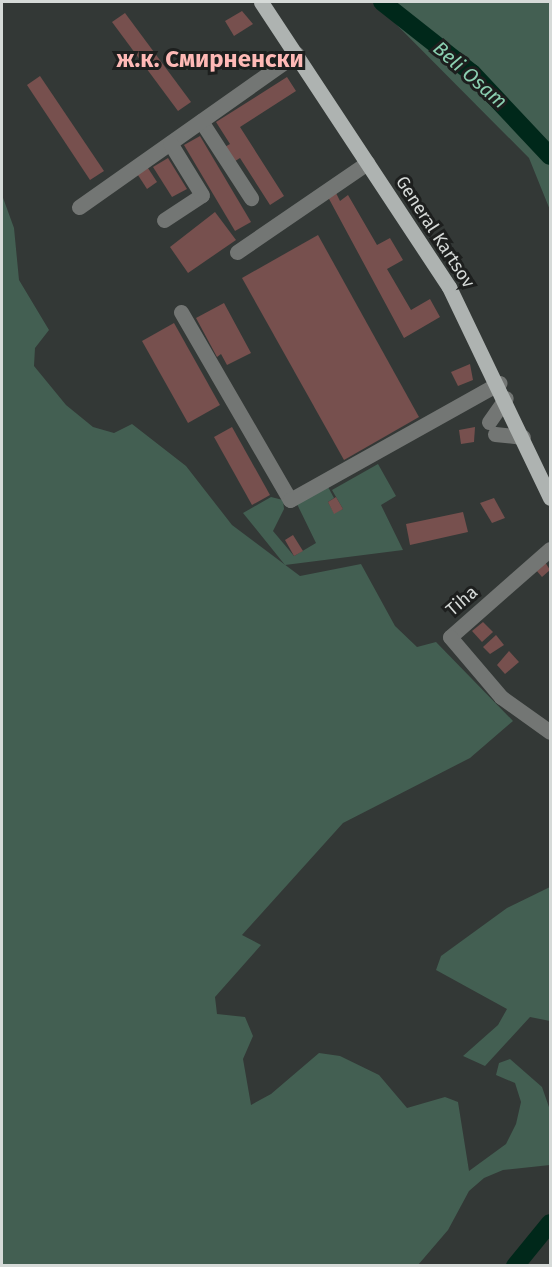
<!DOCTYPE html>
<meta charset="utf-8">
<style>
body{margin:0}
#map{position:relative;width:552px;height:1267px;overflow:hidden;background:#333836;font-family:"Fira Sans",sans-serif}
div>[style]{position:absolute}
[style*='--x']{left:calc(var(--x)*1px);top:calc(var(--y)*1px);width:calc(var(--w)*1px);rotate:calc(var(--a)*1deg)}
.green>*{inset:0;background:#435f52}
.river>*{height:18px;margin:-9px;padding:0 9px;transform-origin:9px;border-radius:9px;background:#00281a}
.building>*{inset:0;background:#77504e}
.minor>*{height:15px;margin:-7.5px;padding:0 7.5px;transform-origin:7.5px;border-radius:7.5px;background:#737674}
.major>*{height:15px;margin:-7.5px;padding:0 7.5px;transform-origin:7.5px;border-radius:7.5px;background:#aeb3b1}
span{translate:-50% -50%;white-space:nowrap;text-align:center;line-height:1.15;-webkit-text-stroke:6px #1d1f1e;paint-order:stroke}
.street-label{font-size:18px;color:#d6dad8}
.water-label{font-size:20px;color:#8bd0b1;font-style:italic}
.district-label{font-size:24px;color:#feb9b6;font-weight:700}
.frame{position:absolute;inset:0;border:3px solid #d6dad8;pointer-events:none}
</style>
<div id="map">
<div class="green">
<div style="clip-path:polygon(374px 2px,550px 2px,550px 210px,529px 158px)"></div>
<div style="clip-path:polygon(2px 195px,14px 228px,19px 280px,49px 330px,35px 348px,34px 366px,66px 405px,93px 427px,114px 433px,132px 424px,186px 466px,232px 525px,300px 576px,361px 564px,395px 626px,417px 647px,436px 642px,513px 721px,470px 758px,343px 823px,242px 935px,261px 945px,215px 997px,217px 1014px,245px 1017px,253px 1036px,243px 1059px,251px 1105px,271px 1094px,319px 1053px,340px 1056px,379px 1075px,407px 1108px,445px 1097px,458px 1102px,469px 1171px,506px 1144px,516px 1124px,521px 1102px,515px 1083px,496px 1075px,499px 1063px,510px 1059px,542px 1087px,550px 1110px,550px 1165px,503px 1170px,484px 1178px,469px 1191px,448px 1230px,418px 1265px,2px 1265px)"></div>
<div style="clip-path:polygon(378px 464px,396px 496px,381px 505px,403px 550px,285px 565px,243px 513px,271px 497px,283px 500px,284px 509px,273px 531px,294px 556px,316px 543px,297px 504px,327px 485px,334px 498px,328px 502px,334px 513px,343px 509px,332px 490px)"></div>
<div style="clip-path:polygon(550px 887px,550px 1021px,530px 1017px,485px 1066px,463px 1056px,498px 1025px,507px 1009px,436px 970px,441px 956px,507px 908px)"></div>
</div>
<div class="river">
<div style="--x:382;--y:2;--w:115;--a:38.3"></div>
<div style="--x:472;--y:73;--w:114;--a:46.8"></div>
<div style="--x:515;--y:1266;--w:55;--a:-50.9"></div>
</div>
<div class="building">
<div style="clip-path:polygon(242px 11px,253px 24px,234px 36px,225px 21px)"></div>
<div style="clip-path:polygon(125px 13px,191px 102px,178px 111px,112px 22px)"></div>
<div style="clip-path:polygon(40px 76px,104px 171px,90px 180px,27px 85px)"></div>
<div style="clip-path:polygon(287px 77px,296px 91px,240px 127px,284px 196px,270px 205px,240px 158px,232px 163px,223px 148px,230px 144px,216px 122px)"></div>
<div style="clip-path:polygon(200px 136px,251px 222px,235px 231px,184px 145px)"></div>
<div style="clip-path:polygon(168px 158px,187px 189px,172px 197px,153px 167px)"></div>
<div style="clip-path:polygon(146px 165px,157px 182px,147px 189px,136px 172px)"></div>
<div style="clip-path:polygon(336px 193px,340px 201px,348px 195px,377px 245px,390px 238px,403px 260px,387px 269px,411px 310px,430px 299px,440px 317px,404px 338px,328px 197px)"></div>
<div style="clip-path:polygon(215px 212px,236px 240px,188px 273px,170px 247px)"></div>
<div style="clip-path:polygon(318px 235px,419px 417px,344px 460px,242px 278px)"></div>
<div style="clip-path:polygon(224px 303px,251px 353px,227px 365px,221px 354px,217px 357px,196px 318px)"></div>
<div style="clip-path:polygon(174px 323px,220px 405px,188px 423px,142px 341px)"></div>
<div style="clip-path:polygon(470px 364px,473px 380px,458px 386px,451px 372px)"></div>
<div style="clip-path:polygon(232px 427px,270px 495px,252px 505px,214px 437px)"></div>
<div style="clip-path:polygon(475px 427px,474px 442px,461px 444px,459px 430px)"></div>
<div style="clip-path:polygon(336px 497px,343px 509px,334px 514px,328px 502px)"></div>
<div style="clip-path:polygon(494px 498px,505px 518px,492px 523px,480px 503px)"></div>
<div style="clip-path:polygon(463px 512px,468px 532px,410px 545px,406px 524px)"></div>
<div style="clip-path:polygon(293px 535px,303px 551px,294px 556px,285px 540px)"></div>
<div style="clip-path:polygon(545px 562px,550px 570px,542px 577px,536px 570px)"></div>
<div style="clip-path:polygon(483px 622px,493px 632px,482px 642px,472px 631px)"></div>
<div style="clip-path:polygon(496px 635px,504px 645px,490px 654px,483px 647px)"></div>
<div style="clip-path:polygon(509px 651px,519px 662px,505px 674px,497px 665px)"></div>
</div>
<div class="minor">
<div style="--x:201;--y:121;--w:92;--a:57"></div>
<div style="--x:79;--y:207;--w:266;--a:-35.2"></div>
<div style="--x:164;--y:220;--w:45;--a:-33.3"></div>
<div style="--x:202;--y:195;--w:61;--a:-121.6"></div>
<div style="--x:237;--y:252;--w:158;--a:-34.4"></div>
<div style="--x:181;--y:312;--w:217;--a:59.9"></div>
<div style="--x:290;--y:500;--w:240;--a:-29.2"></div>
<div style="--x:489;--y:422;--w:29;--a:-55"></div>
<div style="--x:495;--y:434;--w:28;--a:6"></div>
<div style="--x:550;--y:549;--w:133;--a:138.7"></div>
<div style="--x:450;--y:637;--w:79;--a:49.6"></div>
<div style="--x:501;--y:697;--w:60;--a:35.5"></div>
</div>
<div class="major">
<div style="--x:261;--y:2;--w:341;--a:56.6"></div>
<div style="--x:449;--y:287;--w:234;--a:64.4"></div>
</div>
<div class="street-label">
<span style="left:435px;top:232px;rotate:57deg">General Kartsov</span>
<span style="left:462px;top:601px;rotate:-41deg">Tiha</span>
</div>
<div class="water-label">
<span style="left:470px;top:75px;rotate:41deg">Beli Osam</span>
</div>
<div class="district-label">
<span style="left:210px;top:60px">ж.к. Смирненски</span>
</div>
<div class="frame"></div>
</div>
